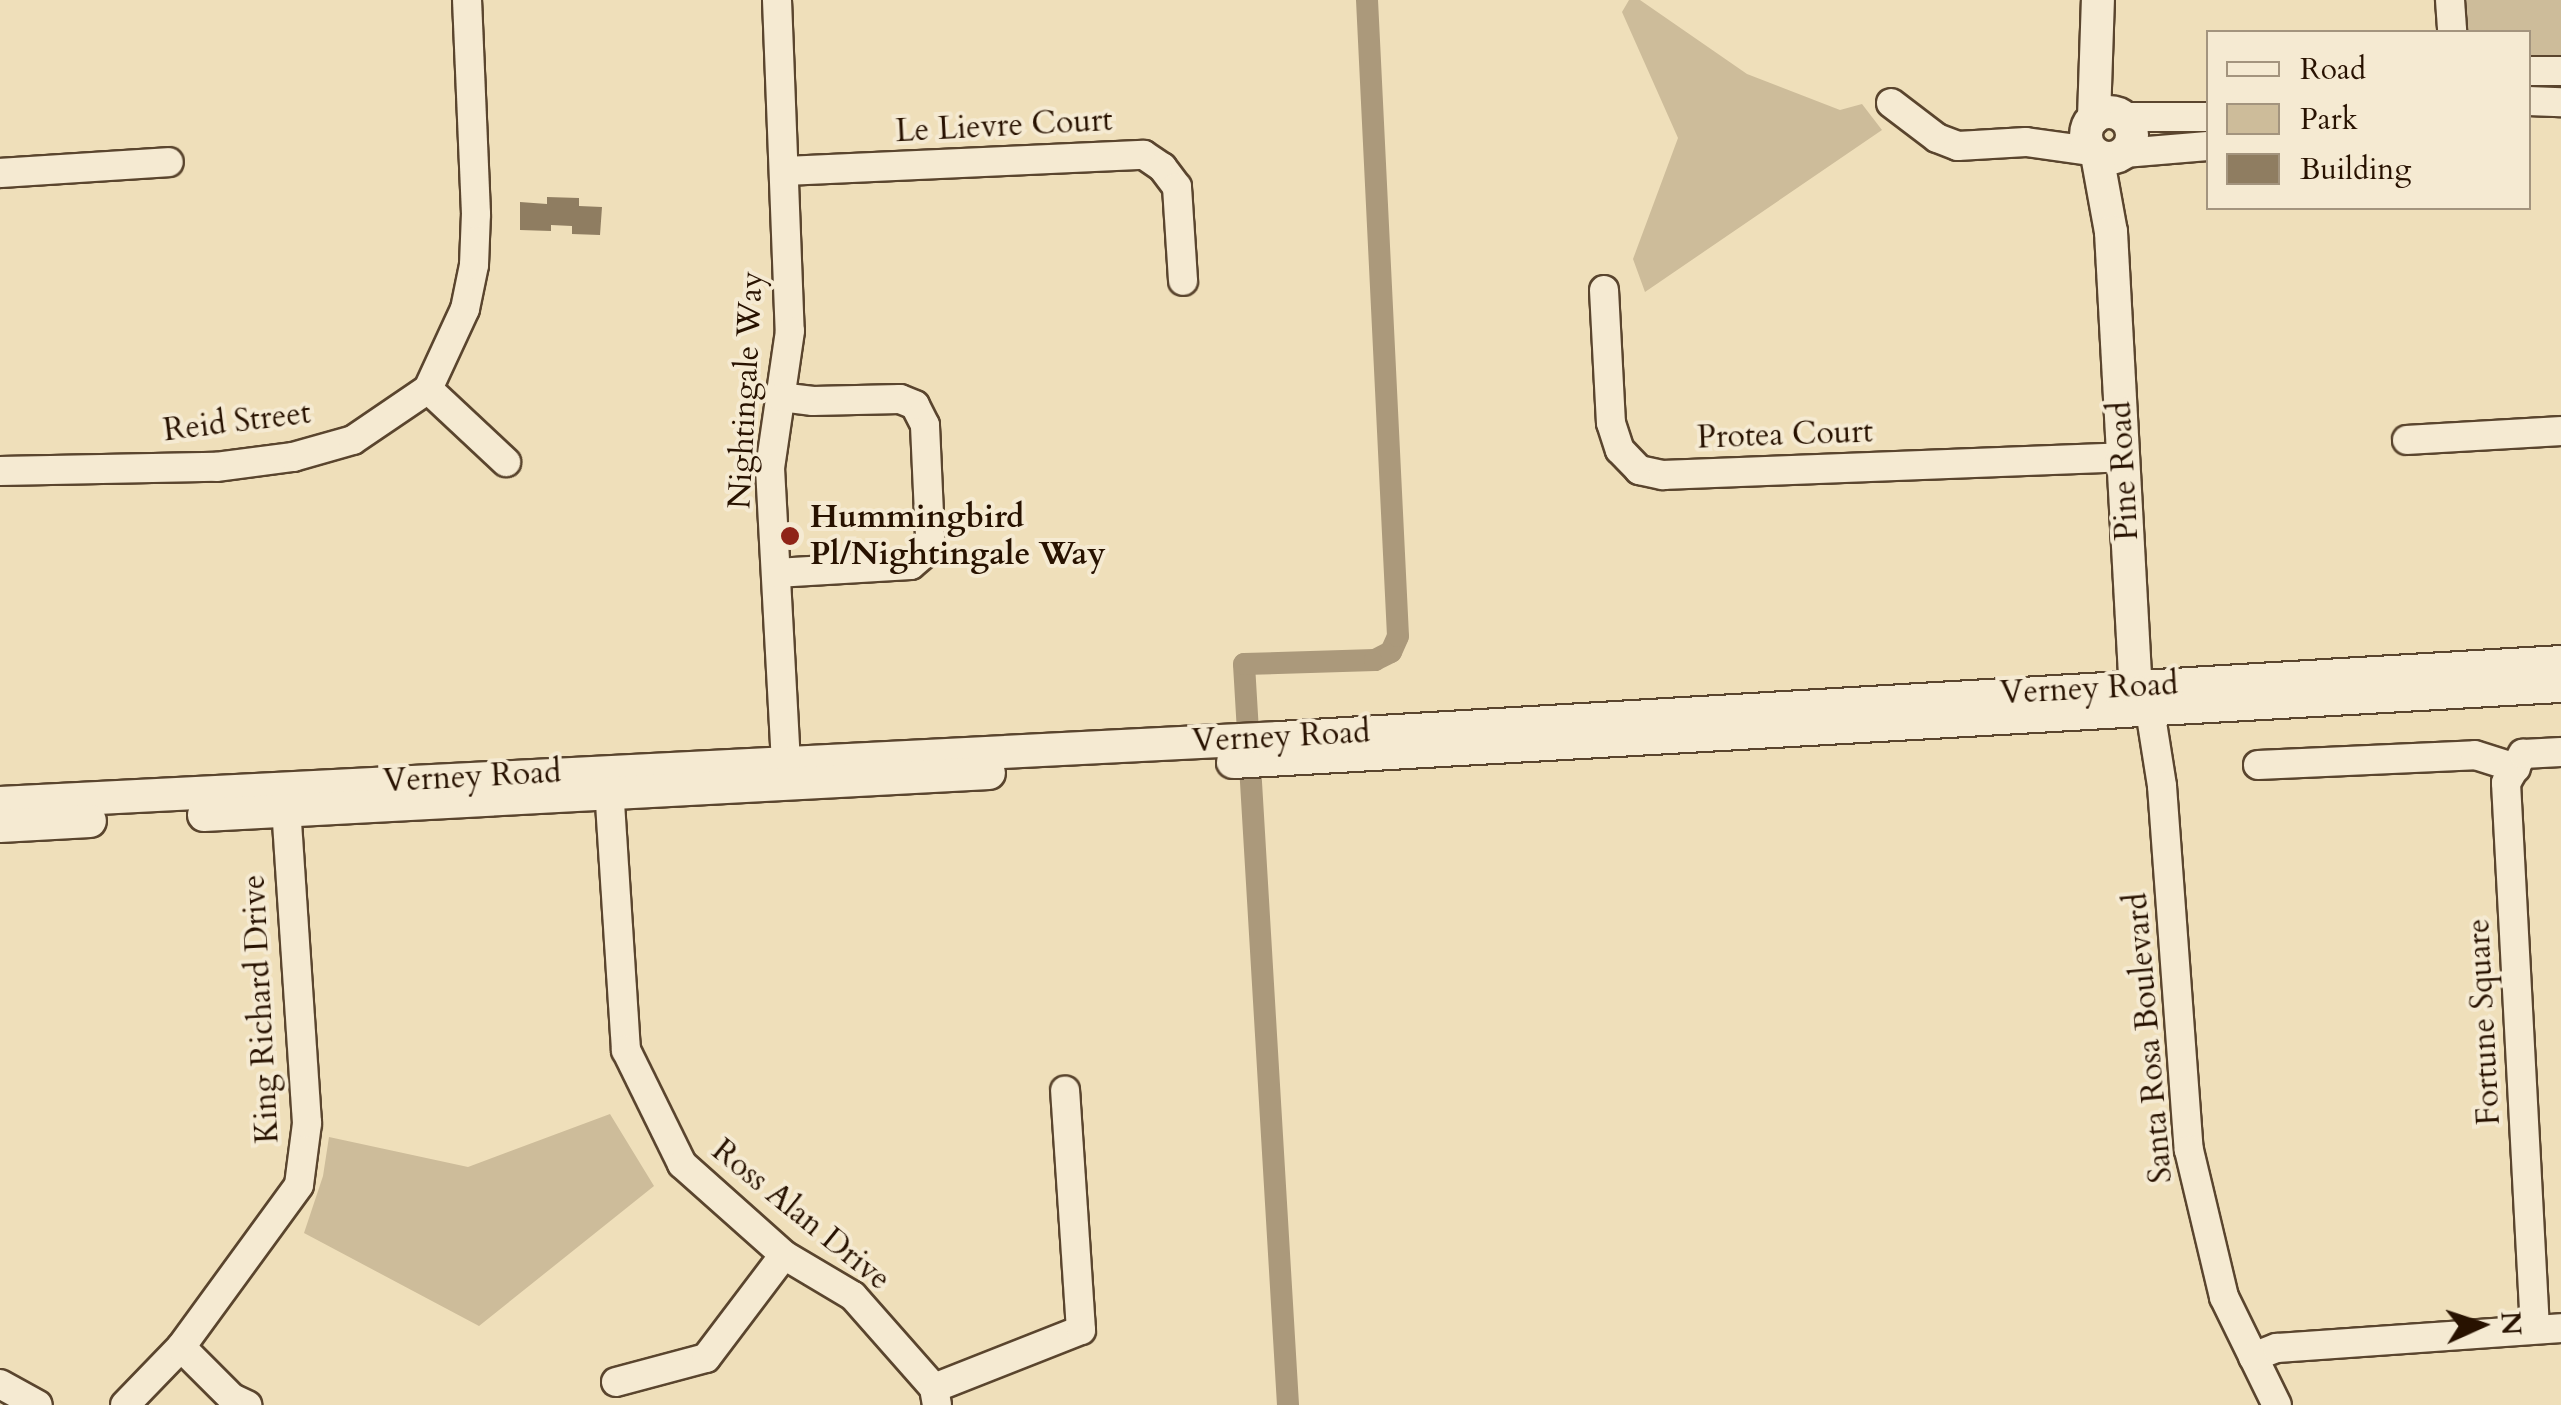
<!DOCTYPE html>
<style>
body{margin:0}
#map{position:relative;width:2561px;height:1405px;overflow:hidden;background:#efdfba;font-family:Cardo,serif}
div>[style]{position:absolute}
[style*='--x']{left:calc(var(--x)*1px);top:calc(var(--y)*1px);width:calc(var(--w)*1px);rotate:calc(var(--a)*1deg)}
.green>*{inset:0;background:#cdbc9a}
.canal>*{height:22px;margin:-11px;padding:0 11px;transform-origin:11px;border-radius:11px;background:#ab997b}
.building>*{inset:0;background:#8f7d61}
.roads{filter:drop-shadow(2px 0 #5a452e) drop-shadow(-2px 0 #5a452e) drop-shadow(0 2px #5a452e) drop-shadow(0 -2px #5a452e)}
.minor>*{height:28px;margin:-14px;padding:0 14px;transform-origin:14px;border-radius:14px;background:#f5ead2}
.tertiary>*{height:32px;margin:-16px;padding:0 16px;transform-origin:16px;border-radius:16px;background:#f5ead2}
.tertiary>.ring{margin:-16px;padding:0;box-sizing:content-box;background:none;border:32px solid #f5ead2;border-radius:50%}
.dots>*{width:28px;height:28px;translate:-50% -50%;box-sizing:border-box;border:5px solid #f5ead2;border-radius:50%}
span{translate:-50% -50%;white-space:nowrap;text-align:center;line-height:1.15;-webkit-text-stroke:8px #f5ead2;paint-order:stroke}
.street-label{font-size:32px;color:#281200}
.poi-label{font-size:32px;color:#281200;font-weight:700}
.left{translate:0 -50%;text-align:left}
.legend{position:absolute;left:2206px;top:30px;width:325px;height:180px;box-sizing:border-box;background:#f5ead2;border:2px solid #a3947e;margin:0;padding:12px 18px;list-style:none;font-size:30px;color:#281200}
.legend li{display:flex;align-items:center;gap:20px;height:50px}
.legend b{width:50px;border:2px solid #a3947e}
.north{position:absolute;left:2431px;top:1275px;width:100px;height:100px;-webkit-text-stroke:8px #f5ead2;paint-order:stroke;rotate:87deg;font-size:28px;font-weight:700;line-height:40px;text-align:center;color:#281200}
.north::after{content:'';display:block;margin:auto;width:35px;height:45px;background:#281200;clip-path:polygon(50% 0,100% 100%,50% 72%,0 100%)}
</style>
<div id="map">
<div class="green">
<div style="clip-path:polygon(1629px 0,1640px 0,1747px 74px,1840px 110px,1862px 104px,1882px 130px,1645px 292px,1633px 259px,1678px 138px,1622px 12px)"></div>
<div style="clip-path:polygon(2462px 0,2561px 0,2561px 61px,2529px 63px,2528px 32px,2464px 32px)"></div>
<div style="clip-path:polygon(610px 1114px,654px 1186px,479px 1326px,304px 1233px,323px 1176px,329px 1137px,468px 1167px)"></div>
</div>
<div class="canal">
<div style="--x:1288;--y:1405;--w:742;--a:-93.4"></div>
<div style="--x:1244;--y:664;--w:131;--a:-1.7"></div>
<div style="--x:1375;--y:660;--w:18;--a:-27"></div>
<div style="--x:1391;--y:652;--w:17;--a:-66"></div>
<div style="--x:1398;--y:636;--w:637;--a:-92.79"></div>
</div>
<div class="building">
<div style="clip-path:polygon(547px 197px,579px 198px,579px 206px,602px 207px,600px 235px,572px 234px,572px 226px,551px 225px,551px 231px,520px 230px,520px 202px,547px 204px)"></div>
</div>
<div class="roads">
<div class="minor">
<div style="--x:777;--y:0;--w:331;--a:87.8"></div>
<div style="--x:790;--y:331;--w:138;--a:98.3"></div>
<div style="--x:770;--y:468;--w:313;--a:86.9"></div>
<div style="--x:2450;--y:0;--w:32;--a:86"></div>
<div style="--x:2528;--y:71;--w:33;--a:0"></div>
<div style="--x:2528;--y:101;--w:33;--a:2"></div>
<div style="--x:1891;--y:103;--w:58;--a:37.3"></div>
<div style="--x:1937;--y:138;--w:22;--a:21"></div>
<div style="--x:1958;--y:146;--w:68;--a:-3.4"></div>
<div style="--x:2026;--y:142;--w:66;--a:7.9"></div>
<div style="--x:2124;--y:117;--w:84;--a:0"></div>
<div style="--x:2124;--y:153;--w:84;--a:-4.8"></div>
<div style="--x:785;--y:171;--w:359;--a:-2.6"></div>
<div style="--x:1144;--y:155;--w:22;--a:34"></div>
<div style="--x:1162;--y:167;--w:25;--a:53"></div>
<div style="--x:1177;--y:187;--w:94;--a:86.3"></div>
<div style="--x:0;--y:173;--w:169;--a:-3.7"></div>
<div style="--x:1604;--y:290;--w:133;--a:87"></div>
<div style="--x:1611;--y:423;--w:28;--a:72"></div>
<div style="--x:1620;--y:450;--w:28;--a:46"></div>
<div style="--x:1639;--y:470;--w:25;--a:12"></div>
<div style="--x:1663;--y:475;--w:460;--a:-2.2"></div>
<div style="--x:428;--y:389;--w:107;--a:43.1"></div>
<div style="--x:2407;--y:440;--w:154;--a:-3.3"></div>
<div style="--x:0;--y:471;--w:216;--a:-1.1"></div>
<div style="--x:216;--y:467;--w:78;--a:-7.4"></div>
<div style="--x:293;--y:457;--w:62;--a:-15.8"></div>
<div style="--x:353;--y:440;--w:91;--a:-34.2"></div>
<div style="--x:428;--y:389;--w:88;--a:-65.2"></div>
<div style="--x:465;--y:309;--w:45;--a:-78.4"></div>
<div style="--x:474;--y:265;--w:51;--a:-87.8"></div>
<div style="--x:476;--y:214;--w:214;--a:-92.4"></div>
<div style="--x:776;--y:573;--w:135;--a:-3.4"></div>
<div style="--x:911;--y:565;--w:20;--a:-41"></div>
<div style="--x:926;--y:552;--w:16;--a:-76"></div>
<div style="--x:930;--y:536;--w:111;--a:-92.6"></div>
<div style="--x:925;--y:425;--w:22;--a:-117"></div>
<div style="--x:915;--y:405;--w:16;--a:-158"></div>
<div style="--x:900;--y:399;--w:87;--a:178.7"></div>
<div style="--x:813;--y:401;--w:32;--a:-173"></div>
<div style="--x:2150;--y:710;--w:77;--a:81"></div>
<div style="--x:2162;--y:786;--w:365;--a:85.8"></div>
<div style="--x:2189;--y:1150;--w:151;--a:76.6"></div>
<div style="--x:2224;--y:1297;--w:120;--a:63.9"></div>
<div style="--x:2258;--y:765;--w:217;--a:-2.6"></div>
<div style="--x:2475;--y:755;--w:43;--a:17.6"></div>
<div style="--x:608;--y:772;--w:279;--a:86.3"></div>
<div style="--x:626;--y:1050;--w:127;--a:63.8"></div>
<div style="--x:682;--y:1164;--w:137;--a:41.7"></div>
<div style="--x:784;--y:1255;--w:80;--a:30.7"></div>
<div style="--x:853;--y:1296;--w:123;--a:48.6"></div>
<div style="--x:934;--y:1388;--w:17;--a:80"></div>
<div style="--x:2535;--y:1329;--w:547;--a:-93.04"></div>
<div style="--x:2506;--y:783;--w:34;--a:-60"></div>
<div style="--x:2523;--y:754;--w:38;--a:-3"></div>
<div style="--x:181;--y:1347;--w:72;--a:45"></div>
<div style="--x:232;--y:1398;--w:17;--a:25"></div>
<div style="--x:2253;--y:1357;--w:26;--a:-21"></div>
<div style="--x:2277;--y:1348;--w:285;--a:-4"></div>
<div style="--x:616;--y:1382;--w:93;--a:-14.9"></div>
<div style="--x:706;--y:1358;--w:129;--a:-52.9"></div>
<div style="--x:0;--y:1384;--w:43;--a:28.9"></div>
<div style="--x:934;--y:1388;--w:158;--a:-21.5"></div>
<div style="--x:1081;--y:1330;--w:240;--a:-93.8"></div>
<div style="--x:125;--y:1405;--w:81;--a:-46"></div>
<div style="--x:181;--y:1347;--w:200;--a:-53.9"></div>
<div style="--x:299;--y:1185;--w:63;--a:-82.6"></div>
<div style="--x:307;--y:1123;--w:335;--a:-93.8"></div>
</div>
<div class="tertiary">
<div class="ring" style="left:2086px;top:112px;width:14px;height:14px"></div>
<div style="--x:2094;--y:118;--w:118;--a:-88.1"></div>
<div style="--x:2097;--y:155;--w:78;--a:79.7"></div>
<div style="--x:2111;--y:232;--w:475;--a:86.9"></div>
<div style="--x:1233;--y:762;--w:1330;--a:-3.28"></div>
<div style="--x:0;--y:803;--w:1281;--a:-2.91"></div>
<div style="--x:1279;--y:738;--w:1284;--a:-3.39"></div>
<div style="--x:204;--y:815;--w:786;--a:-3.06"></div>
<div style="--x:0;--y:826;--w:90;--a:-3.2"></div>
</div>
</div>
<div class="dots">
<div style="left:790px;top:536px;background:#8f2418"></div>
</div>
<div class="street-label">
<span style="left:1004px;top:126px;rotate:-3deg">Le Lievre Court</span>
<span style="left:746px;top:390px;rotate:-87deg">Nightingale Way</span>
<span style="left:237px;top:422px;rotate:-7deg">Reid Street</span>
<span style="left:1785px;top:435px;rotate:-2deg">Protea Court</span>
<span style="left:2124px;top:471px;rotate:-93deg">Pine Road</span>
<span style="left:2089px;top:689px;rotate:-3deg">Verney Road</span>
<span style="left:1281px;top:737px;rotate:-3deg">Verney Road</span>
<span style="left:472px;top:777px;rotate:-3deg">Verney Road</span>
<span style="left:261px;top:1009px;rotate:-93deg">King Richard Drive</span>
<span style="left:2484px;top:1022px;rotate:-93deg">Fortune Square</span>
<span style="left:2149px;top:1038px;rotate:-95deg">Santa Rosa Boulevard</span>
<span style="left:801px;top:1215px;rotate:39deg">Ross Alan Drive</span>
</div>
<div class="poi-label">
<span class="left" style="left:810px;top:536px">Hummingbird<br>Pl/Nightingale Way</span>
</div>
<ul class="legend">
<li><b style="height:12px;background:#f5ead2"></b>Road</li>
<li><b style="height:28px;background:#cdbc9a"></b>Park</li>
<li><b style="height:28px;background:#8f7d61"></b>Building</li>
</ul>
<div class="north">N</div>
</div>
